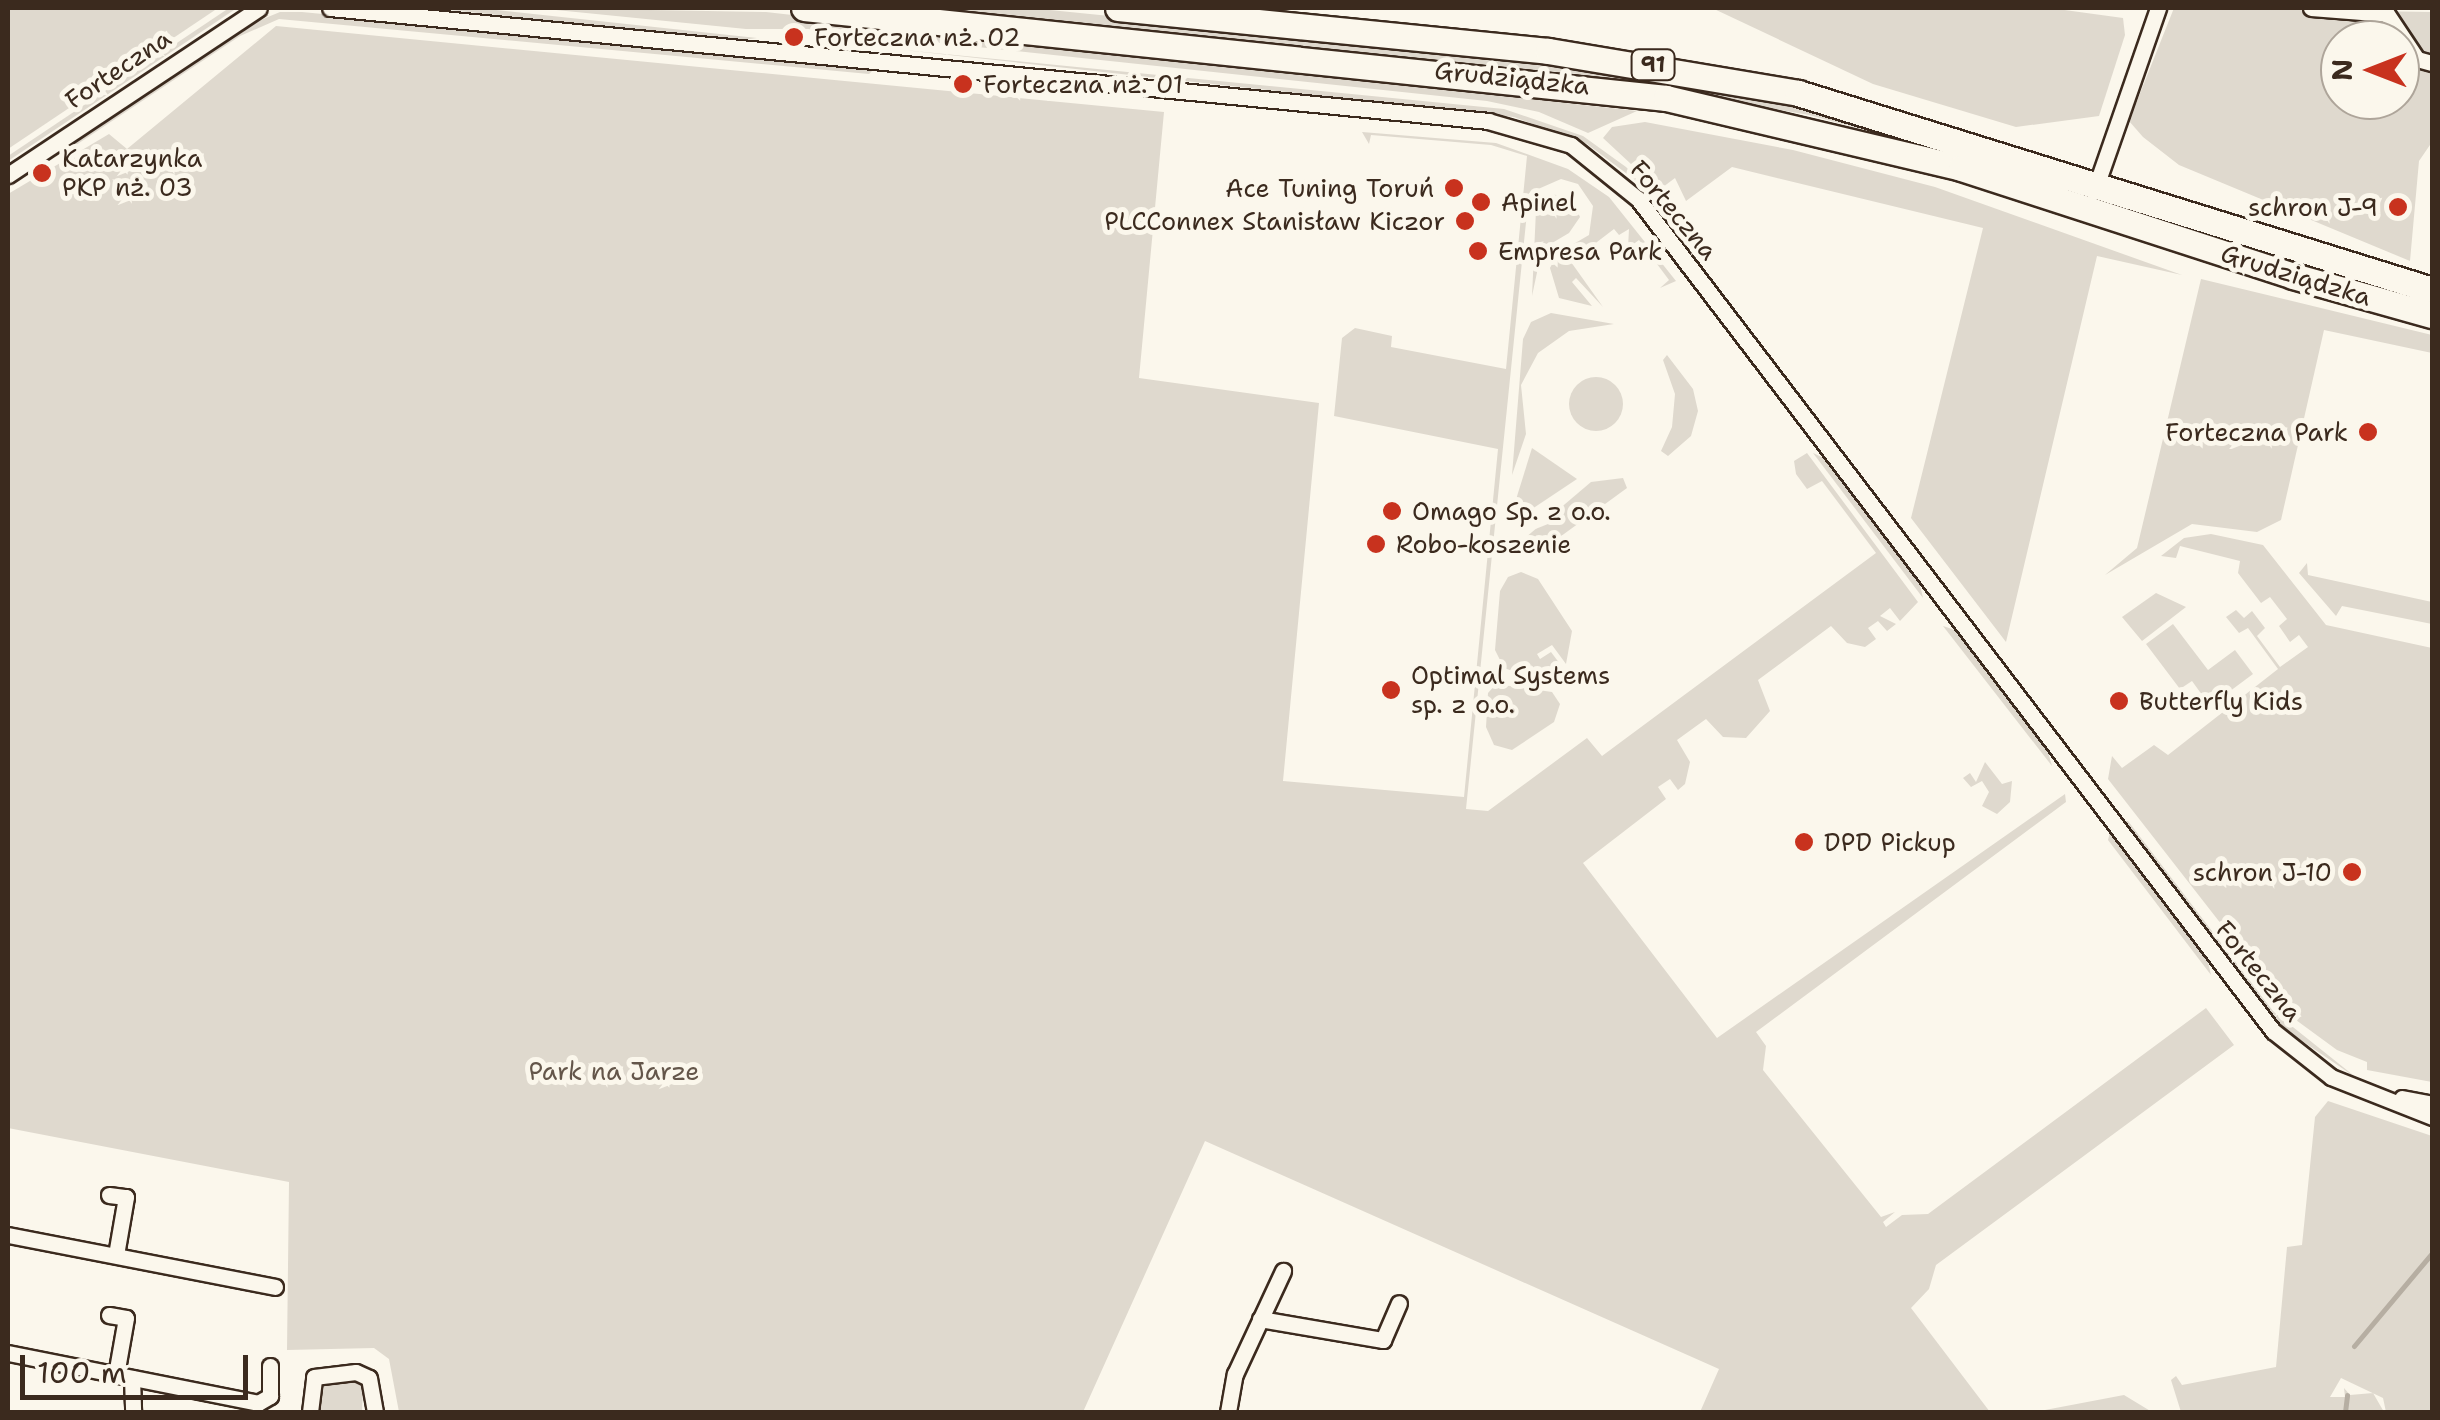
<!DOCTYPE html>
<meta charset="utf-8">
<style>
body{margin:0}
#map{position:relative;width:2440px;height:1420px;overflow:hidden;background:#fbf7ec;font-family:"Shantell Sans",sans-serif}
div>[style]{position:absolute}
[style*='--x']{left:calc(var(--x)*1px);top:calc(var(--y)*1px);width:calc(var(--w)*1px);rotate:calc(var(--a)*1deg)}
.green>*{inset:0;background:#dfd9ce}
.round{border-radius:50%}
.stream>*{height:5px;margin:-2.5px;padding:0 2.5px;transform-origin:2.5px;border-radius:2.5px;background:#b6aea2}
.roads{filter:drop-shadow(2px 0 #3b2a1e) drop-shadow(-2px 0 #3b2a1e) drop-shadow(0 2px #3b2a1e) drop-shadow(0 -2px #3b2a1e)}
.minor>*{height:15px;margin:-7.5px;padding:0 7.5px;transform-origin:7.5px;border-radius:7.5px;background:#fbf7ec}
.primary>*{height:25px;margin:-12.5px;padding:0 12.5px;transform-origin:12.5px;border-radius:12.5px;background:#fbf7ec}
.dots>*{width:28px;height:28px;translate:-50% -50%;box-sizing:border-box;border:5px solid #fbf7ec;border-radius:50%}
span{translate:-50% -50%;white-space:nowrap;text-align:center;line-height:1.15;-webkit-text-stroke:10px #fbf7ec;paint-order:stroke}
.shield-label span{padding:2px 8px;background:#fbf7ec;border:2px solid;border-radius:8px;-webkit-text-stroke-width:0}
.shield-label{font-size:22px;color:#3b2a1e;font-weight:700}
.poi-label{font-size:25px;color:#3b2a1e}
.left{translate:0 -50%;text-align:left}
.right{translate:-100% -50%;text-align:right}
.street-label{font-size:25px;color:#3b2a1e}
.park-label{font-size:25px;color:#64564a}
.frame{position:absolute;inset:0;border:10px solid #3b2a1e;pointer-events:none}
.north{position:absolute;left:2320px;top:20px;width:100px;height:100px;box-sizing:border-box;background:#fbf7ec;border:2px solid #aea59a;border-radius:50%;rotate:270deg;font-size:28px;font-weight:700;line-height:40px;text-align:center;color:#3b2a1e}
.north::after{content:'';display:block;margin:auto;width:35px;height:45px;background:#c8321e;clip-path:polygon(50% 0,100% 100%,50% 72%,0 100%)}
.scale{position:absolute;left:20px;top:1355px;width:228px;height:45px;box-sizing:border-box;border:5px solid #3b2a1e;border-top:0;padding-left:12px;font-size:30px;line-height:35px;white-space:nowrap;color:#3b2a1e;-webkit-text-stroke:8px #fbf7ec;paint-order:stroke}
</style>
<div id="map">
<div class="green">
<div style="clip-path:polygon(8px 8px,218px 8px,8px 149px)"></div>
<div style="clip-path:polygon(229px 8px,237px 8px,8px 161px,8px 156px)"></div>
<div style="clip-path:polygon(428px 8px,478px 8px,757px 38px,743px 40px)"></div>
<div style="clip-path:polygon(536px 8px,766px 12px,1637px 111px,1588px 133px,1539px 112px,1487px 101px,808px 29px,746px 29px)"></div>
<div style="clip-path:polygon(900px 8px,1030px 8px,1571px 62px,1756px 93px,1940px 150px,1809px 115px,1578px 74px)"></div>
<div style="clip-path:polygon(1712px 8px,2050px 8px,2123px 18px,2125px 35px,2099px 116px,2016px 127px,1873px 84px)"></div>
<div style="clip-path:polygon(evenodd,2174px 8px,2432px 12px,2432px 54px,2420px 52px,2432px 72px,2432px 142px,2419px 161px,2410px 261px,2179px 165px,2143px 137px,2129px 121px,2174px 8px,2340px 40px,2400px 40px,2400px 100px,2340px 100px,2340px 40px)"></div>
<div style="clip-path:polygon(280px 12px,302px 12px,875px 68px,869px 74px,279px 19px,240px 36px,70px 149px,88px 129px,234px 31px)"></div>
<div style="clip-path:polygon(276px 26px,1164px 112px,1139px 378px,1319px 403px,1283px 781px,1464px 797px,1498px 449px,1334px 416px,1342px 338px,1355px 328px,1392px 336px,1391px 347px,1506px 369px,1527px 156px,1491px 145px,1371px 135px,1369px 144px,1362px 132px,1496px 143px,1568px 169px,1609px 197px,1676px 281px,1660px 288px,1669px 280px,1639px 240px,1628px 248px,1629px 229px,1619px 235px,1614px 229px,1571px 262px,1603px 307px,1576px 278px,1572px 282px,1592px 306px,1559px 298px,1550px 268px,1558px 253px,1589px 235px,1593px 206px,1578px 184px,1561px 179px,1529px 193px,1466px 809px,1488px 811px,1587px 738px,1602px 756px,1876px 553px,1822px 481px,1807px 489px,1796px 474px,1794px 461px,1807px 453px,1918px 602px,1900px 621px,1890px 608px,1880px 616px,1896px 624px,1887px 631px,1878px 621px,1868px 628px,1876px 639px,1865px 647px,1847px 643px,1831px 626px,1758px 680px,1770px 711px,1746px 738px,1723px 737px,1706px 719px,1677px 740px,1690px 762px,1685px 784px,1678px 790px,1670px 779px,1658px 787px,1666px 799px,1583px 863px,1717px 1038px,2065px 794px,2066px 802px,1756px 1032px,1766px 1046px,1763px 1070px,1881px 1217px,1895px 1212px,1883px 1222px,1886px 1227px,1902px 1215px,1928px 1214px,2206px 1008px,2234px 1045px,1936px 1265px,1929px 1289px,1911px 1308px,1990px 1412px,1700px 1412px,1719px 1369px,1205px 1141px,1083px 1412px,399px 1412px,389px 1359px,374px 1348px,287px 1350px,289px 1182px,8px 1128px,8px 194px,109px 134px,127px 149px)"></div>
<div style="clip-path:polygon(894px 49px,1504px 109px,1583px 136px,1626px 167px,1650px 191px,1587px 144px,1514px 117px)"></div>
<div style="clip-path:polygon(1645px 122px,1793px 150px,1935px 187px,2182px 275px,2097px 256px,2006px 642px,1911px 518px,1983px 228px,1732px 167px,1686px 201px,1675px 178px,1659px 190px,1603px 138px,1612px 127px)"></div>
<div style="clip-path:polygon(1549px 194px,1571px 197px,1580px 217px,1569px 233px,1542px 249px,1532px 296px,1536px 210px)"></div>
<div style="clip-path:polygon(2201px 279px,2432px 335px,2432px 353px,2324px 330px,2281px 520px,2257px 532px,2192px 524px,2105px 575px,2137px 548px)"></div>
<div style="clip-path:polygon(1551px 313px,1614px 324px,1569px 331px,1538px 353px,1521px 385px,1526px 434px,1512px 475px,1523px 339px,1531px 322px)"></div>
<div style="clip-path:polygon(1667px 355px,1693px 389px,1698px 411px,1691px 436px,1668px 456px,1661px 451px,1672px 427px,1675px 394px,1663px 360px)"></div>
<div class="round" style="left:1569px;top:377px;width:54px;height:54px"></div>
<div style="clip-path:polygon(1532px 448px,1577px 479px,1520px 517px,1514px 506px)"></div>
<div style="clip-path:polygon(1813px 453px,1826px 459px,1920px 585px,1923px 598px)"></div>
<div style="clip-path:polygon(1623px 478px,1627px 488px,1553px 542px,1525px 538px,1591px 482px)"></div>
<div style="clip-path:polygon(2211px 534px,2263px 545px,2326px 625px,2432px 648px,2432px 1082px,2367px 1070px,2367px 1062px,2337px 1050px,2296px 1020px,2108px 779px,2112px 756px,2122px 768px,2154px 745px,2168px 755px,2278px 669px,2248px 628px,2239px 633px,2226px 617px,2236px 610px,2244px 618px,2252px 611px,2265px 628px,2257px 636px,2280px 667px,2308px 647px,2299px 635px,2290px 642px,2279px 626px,2287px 619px,2270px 597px,2261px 603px,2238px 573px,2240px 561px,2180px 546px,2176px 558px,2161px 556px,2184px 538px)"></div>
<div style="clip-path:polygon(2307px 563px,2308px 575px,2432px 602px,2432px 624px,2342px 606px,2336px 616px,2299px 573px)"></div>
<div style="clip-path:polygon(1521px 572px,1538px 579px,1572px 631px,1566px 664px,1552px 645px,1537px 654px,1540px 659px,1551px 652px,1563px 668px,1539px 680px,1504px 668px,1495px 650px,1500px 591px,1508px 577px)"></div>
<div style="clip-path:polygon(2156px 593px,2186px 607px,2142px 641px,2122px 617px)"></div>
<div style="clip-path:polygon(2173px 624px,2208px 670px,2235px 650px,2253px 674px,2210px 706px,2192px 681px,2180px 689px,2146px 644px)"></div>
<div style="clip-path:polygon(1943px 626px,1958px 631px,2048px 752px,2052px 766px)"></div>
<div style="clip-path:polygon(1496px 684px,1552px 692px,1560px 704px,1554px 722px,1512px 750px,1494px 745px,1486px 727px,1488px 693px)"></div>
<div style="clip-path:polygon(1985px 762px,2002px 784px,2012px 781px,2010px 802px,1997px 814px,1982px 806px,1989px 792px,1982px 781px,1971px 787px,1963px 778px,1970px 773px,1976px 782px)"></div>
<div style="clip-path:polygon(2121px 821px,2128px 821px,2273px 1011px,2358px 1079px,2280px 1026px)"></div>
<div style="clip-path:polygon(2110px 832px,2208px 962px,2211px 975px,2108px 840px)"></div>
<div style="clip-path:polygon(2328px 1101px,2432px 1136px,2432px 1412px,2386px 1412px,2383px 1398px,2341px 1378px,2330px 1397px,2345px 1397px,2344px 1388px,2350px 1395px,2373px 1393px,2384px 1412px,2181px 1412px,2171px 1380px,2176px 1376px,2182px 1385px,2276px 1367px,2287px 1247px,2302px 1245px,2315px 1117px)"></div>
<div style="clip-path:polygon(353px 1379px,363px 1387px,362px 1412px,318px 1412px,320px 1385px)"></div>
<div style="clip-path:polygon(2124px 1395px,2152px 1412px,2039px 1412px,2045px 1410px)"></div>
</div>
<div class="stream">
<div style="--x:2354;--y:1346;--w:121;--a:-50"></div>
<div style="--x:2345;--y:1412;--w:17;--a:-83"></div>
</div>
<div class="roads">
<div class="minor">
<div style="--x:330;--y:8;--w:1164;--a:5.57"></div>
<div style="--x:1488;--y:121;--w:86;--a:16.1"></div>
<div style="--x:1571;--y:145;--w:86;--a:38.9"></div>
<div style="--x:1638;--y:199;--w:1047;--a:52.65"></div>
<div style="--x:2273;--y:1031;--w:74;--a:38.4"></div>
<div style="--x:2331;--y:1077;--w:109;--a:21.6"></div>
<div style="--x:2311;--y:8;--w:76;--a:4.5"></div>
<div style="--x:2387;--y:14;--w:54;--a:56.3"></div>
<div style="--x:2417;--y:59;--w:16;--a:15"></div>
<div style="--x:8;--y:175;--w:301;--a:-33.6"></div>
<div style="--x:2094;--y:192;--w:195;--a:-70.8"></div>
<div style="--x:2402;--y:1098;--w:31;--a:11"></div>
<div style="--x:109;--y:1195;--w:17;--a:7"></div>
<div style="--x:126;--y:1197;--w:59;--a:99.8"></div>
<div style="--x:8;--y:1235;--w:272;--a:11"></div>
<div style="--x:109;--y:1315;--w:17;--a:10"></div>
<div style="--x:126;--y:1318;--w:58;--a:100"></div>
<div style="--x:1260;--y:1319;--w:125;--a:9.7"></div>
<div style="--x:1383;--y:1340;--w:40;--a:-66.6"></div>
<div style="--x:8;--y:1353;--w:255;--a:11.3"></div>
<div style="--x:258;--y:1403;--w:14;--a:-30"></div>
<div style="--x:270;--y:1396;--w:30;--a:-90"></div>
<div style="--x:132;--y:1378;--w:34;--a:88"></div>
<div style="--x:310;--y:1412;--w:35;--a:-83"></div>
<div style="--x:314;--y:1377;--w:42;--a:-6.8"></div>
<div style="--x:356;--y:1372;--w:14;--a:25"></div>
<div style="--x:369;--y:1378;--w:35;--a:80"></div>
<div style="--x:1228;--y:1412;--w:39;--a:-80"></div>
<div style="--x:1235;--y:1374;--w:114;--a:-65"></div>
</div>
<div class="primary">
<div style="--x:804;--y:8;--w:867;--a:5.96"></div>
<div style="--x:1666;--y:98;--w:303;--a:13.3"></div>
<div style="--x:1961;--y:168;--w:349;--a:18"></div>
<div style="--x:2293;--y:276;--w:144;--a:15.7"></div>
<div style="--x:1118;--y:8;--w:432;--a:5.7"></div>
<div style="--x:1548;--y:51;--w:254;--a:9.5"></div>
<div style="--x:1798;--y:93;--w:664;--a:17.26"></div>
</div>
</div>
<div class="dots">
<div style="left:794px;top:37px;background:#c8321e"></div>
<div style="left:963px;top:84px;background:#c8321e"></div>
<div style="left:42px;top:173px;background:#c8321e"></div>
<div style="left:1454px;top:188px;background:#c8321e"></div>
<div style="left:1481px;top:202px;background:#c8321e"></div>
<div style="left:2398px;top:207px;background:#c8321e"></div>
<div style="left:1465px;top:221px;background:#c8321e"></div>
<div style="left:1478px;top:251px;background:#c8321e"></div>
<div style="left:2368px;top:432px;background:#c8321e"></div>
<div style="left:1392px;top:511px;background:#c8321e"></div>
<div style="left:1376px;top:544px;background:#c8321e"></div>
<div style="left:1391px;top:690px;background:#c8321e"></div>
<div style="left:2119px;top:701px;background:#c8321e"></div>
<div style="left:1804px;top:842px;background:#c8321e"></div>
<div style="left:2352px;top:872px;background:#c8321e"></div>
</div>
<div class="shield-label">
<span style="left:1653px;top:65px">91</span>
</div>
<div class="poi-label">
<span class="left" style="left:814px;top:37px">Forteczna nż. 02</span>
<span class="left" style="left:983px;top:84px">Forteczna nż. 01</span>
<span class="left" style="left:62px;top:173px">Katarzynka<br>PKP nż. 03</span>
<span class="right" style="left:1434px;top:188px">Ace Tuning Toruń</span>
<span class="left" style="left:1501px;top:202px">Apinel</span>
<span class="right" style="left:2378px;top:207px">schron J-9</span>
<span class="right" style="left:1445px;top:221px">PLCConnex Stanisław Kiczor</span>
<span class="left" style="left:1498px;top:251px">Empresa Park</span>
<span class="right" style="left:2348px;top:432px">Forteczna Park</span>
<span class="left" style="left:1412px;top:511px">Omago Sp. z o.o.</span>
<span class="left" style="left:1396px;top:544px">Robo-koszenie</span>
<span class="left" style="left:1411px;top:690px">Optimal Systems<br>sp. z o.o.</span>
<span class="left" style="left:2139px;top:701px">Butterfly Kids</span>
<span class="left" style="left:1824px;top:842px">DPD Pickup</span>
<span class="right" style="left:2332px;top:872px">schron J-10</span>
</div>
<div class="street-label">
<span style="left:118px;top:69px;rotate:-34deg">Forteczna</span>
<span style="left:1512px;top:78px;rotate:6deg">Grudziądzka</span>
<span style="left:1674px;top:210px;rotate:50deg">Forteczna</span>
<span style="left:2296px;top:275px;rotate:17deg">Grudziądzka</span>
<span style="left:2259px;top:971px;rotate:51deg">Forteczna</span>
</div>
<div class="park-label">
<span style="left:614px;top:1071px">Park na Jarze</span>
</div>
<div class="frame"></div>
<div class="north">N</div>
<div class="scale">100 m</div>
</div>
